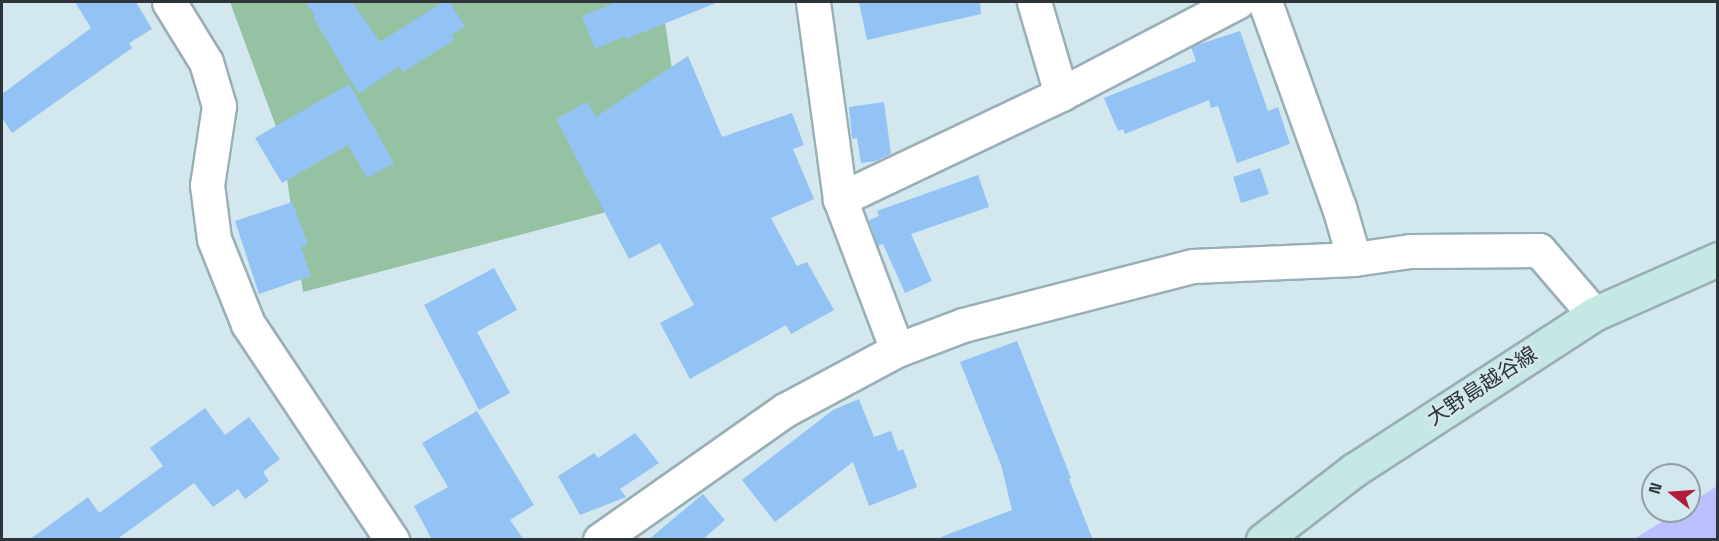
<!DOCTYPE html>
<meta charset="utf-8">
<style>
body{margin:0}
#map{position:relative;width:1719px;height:541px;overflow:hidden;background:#d2e7ee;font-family:"Space Grotesk","Noto Sans JP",sans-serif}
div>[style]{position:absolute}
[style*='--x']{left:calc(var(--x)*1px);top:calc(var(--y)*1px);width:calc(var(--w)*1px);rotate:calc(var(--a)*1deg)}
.green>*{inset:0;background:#96c2a4}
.water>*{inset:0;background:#bcc0fe}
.building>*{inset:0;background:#93c3f4}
.roads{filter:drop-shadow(2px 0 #9aafb5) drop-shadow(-2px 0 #9aafb5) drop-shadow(0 2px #9aafb5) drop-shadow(0 -2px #9aafb5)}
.street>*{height:33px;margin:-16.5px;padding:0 16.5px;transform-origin:16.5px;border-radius:16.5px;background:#fff}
.secondary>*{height:33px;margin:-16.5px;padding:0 16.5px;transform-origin:16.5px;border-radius:16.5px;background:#c6e8e4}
span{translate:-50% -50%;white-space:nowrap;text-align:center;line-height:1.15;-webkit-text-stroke:5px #d2e7ee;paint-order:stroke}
.street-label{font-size:21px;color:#2d3538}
.frame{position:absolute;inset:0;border:3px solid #2d3538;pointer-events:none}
.north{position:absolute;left:1641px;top:463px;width:60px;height:60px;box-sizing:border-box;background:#d2e7ee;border:2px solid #90a0a5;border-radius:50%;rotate:287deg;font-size:16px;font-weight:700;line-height:24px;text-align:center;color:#2d3538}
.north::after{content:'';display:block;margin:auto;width:21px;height:27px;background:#b01d3c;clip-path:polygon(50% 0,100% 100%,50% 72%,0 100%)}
</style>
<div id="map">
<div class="green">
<div style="clip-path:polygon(230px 2px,662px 2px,690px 190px,303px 292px,282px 143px)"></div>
</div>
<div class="water">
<div style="clip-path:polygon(1717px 486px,1717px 539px,1634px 539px,1679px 511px,1689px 511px,1689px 504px)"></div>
</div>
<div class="building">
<div style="clip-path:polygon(75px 2px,136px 2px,152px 29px,129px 43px,132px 48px,12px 133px,2px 118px,2px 94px,91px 28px)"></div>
<div style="clip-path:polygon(306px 2px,352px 2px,380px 42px,443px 2px,449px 2px,465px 26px,451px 36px,454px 40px,403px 72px,399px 66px,359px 94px,313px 17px,315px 16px)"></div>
<div style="clip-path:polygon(617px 2px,716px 2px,716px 3px,626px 39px,625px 36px,595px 49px,582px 16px)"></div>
<div style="clip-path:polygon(859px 2px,980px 2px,981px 14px,867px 40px)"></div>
<div style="clip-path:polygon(1240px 31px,1268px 111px,1278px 107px,1290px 144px,1237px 163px,1218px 106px,1211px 108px,1209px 100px,1125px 134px,1123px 129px,1118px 131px,1104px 98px,1196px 61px,1191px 47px)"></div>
<div style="clip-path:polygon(688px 56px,722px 137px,792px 113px,804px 145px,793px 149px,814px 199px,771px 218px,797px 266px,807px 262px,834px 310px,791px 334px,786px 325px,690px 379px,660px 323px,694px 305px,660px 243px,629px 259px,556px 119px,587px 102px,596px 117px)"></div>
<div style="clip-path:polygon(349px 84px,394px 163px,367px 178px,348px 145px,282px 183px,255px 138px)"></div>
<div style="clip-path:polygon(884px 102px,891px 154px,876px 161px,861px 163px,857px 138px,852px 139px,849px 107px)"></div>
<div style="clip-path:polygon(1260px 168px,1269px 194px,1241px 203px,1233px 177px)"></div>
<div style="clip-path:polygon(978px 175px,989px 207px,911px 234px,932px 281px,905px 293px,883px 244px,878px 246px,869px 220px,879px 216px,877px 211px)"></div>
<div style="clip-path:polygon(292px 202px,308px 244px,301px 247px,311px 276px,259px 294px,235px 221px)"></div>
<div style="clip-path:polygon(494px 268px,517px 310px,477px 332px,510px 393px,479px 410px,424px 305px)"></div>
<div style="clip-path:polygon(1017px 341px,1071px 478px,1069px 479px,1093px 540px,942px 540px,941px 537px,1012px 510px,1001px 465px,960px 362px)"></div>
<div style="clip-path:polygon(859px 399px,874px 437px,891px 431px,898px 451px,903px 449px,917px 487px,869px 506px,853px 462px,775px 522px,742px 480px,833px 410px)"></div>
<div style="clip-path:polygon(205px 408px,225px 435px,249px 417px,280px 459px,263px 472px,269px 481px,245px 499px,238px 489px,213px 507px,194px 483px,116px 540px,29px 540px,88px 497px,99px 513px,163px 466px,150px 448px)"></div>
<div style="clip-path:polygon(477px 411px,534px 505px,510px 520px,524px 540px,432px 540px,414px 506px,448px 487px,422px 443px)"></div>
<div style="clip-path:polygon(635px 433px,659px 463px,620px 489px,626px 497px,580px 515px,558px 476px,594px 453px,598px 458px)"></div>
<div style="clip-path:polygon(703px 494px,725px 520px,702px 540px,648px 540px)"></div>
</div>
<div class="roads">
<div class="street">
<div style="--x:169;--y:2;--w:70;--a:58.3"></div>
<div style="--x:206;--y:62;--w:46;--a:73.5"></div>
<div style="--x:219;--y:106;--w:80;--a:98.6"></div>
<div style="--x:207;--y:185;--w:54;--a:82.6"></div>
<div style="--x:214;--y:239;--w:92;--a:68.2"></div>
<div style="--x:248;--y:324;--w:260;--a:56.3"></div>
<div style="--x:813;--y:2;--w:199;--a:82.2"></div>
<div style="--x:840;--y:199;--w:161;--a:69.3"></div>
<div style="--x:1034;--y:2;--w:96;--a:73.6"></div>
<div style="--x:1265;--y:2;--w:218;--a:70.2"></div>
<div style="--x:1339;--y:207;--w:54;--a:73.9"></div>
<div style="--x:840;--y:199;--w:245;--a:-25.4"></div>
<div style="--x:1061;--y:94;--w:199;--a:-27.6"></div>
<div style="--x:600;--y:540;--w:226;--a:-35.1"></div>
<div style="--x:785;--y:410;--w:127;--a:-28.2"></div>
<div style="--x:897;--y:350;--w:71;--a:-20.7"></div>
<div style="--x:963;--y:325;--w:237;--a:-14.4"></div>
<div style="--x:1193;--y:266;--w:161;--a:-2.5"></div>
<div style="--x:1354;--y:259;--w:57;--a:-8.1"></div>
<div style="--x:1410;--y:251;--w:129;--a:-0.4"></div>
<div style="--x:1539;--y:250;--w:84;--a:49.3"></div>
</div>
<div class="secondary">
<div style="--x:1263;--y:540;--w:115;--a:-37.6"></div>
<div style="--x:1354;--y:470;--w:286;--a:-33"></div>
<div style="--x:1594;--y:314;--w:136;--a:-23.9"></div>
</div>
</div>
<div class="street-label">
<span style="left:1482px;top:386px;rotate:-33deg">大野島越谷線</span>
</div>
<div class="frame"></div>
<div class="north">N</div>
</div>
